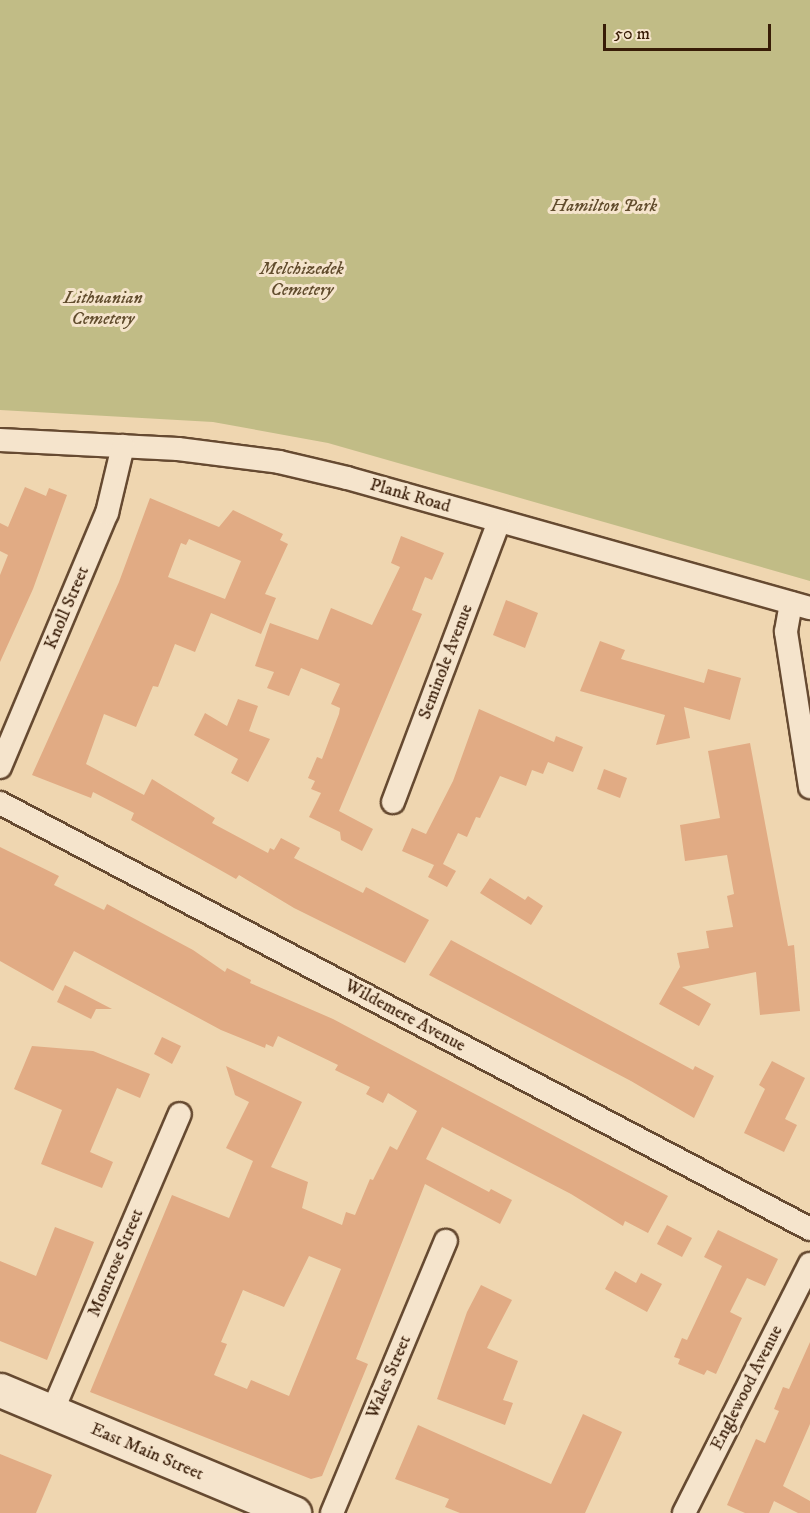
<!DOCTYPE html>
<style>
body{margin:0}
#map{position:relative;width:810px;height:1513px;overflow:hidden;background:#efd6b0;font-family:"IM FELL DW Pica",serif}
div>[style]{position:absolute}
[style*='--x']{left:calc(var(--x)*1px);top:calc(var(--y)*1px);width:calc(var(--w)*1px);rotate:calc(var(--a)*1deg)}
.green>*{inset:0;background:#c1bc86}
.building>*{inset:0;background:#e1ab84}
.roads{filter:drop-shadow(2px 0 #664a31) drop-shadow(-2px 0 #664a31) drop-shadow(0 2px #664a31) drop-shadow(0 -2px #664a31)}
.minor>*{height:22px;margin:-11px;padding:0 11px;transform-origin:11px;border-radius:11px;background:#f5e4cc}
.secondary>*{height:33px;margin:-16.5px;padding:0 16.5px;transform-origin:16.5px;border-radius:16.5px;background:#f5e4cc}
span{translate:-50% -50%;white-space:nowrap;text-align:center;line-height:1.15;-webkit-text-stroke:6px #f5e4cc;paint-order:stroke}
.park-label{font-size:18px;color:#614c2d;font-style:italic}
.street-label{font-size:18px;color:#381c07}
.scale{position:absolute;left:603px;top:24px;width:168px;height:27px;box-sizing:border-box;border:3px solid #381c07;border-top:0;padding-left:8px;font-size:18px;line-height:21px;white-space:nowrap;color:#381c07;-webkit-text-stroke:4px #f5e4cc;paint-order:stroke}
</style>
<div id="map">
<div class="green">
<div style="clip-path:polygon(0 0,810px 0,810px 581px,328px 443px,213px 422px,0 410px)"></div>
</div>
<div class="building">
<div style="clip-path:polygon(25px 487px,46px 496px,49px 488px,67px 495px,33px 589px,0 662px,0 575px,8px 555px,0 551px,0 523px,8px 527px)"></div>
<div style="clip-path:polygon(evenodd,150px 498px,219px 527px,233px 510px,283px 534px,280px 540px,288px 544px,265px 594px,276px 598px,261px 634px,211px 613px,195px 652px,175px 644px,158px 687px,153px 686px,136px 727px,104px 714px,86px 764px,144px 795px,152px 779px,215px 818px,212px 823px,268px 853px,270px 848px,274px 850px,281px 838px,300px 848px,294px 858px,363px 893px,366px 887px,429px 920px,405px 963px,294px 908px,239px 875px,236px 879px,213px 866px,131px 820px,134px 813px,93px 792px,91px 798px,32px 775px,119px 582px,150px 498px,189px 539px,241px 561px,225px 599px,168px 577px,181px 543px,186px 545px,189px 539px)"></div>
<div style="clip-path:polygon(401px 536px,444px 553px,432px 580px,425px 577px,412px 610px,422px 614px,339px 811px,373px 829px,362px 851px,341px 840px,340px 832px,309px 817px,321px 793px,311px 789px,315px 781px,308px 778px,317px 757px,322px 759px,339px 714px,340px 708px,331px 704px,340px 684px,301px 668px,289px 696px,267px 688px,274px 672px,255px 666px,270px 623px,318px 640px,331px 608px,372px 625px,400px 567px,391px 563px)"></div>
<div style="clip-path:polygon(506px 600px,538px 613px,525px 648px,493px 635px)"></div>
<div style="clip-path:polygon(600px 641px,625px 650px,621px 659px,704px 683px,708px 669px,741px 678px,730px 720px,684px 707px,690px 738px,656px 745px,665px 715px,580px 691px)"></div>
<div style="clip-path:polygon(238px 699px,258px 706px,249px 731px,270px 739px,248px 782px,231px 773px,238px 759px,194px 735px,205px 713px,227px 726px)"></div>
<div style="clip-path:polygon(479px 709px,554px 742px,556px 736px,583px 747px,573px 772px,548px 762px,543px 774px,532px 770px,526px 786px,500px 776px,480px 818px,476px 817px,467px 837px,458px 833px,443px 864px,456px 871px,447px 887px,428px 877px,434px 865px,402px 851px,412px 828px,426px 834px,453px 781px)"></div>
<div style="clip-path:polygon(750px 743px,788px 946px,794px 945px,800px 1011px,760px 1015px,756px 972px,682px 987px,711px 1004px,699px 1026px,659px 1004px,680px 967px,677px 953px,709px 948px,706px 931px,733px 927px,727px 896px,734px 894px,727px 855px,685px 861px,680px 825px,720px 818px,708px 751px)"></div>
<div style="clip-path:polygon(604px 769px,627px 778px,620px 798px,597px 789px)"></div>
<div style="clip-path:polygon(evenodd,0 847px,59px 876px,54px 885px,104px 910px,107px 904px,193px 950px,225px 972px,227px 968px,251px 980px,250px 983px,333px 1019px,668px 1196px,648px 1233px,625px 1221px,623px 1226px,571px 1194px,442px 1127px,426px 1159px,489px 1192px,491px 1189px,512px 1200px,500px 1224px,425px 1184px,356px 1359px,368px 1364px,322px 1476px,311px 1479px,90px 1392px,172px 1195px,229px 1218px,253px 1161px,226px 1148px,249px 1102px,235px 1095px,226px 1066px,302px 1102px,271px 1167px,308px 1182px,302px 1208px,342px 1225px,346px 1212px,355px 1215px,370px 1179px,373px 1180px,390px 1146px,397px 1150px,417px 1111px,388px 1093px,383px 1103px,366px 1094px,370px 1087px,335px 1070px,338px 1065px,278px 1036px,273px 1047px,266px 1044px,265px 1048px,221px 1030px,74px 951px,53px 991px,0 961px,0 847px,309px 1256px,341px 1269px,289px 1396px,251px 1380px,247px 1389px,214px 1375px,227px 1344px,221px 1342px,243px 1290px,284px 1307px,309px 1256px)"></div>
<div style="clip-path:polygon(490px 878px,525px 900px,528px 896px,543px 906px,531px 925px,480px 893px)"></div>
<div style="clip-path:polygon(451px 940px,693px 1070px,695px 1066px,714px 1076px,694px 1118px,631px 1081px,429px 975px)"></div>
<div style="clip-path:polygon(65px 985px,83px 994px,112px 1009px,96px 1009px,91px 1019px,57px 1002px)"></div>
<div style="clip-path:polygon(162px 1037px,181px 1046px,172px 1064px,154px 1054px)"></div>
<div style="clip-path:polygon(32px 1046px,93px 1051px,150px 1074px,140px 1098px,117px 1088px,90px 1152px,113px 1162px,102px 1188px,41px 1164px,62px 1110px,14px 1089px)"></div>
<div style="clip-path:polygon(772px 1061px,805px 1078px,785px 1119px,797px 1125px,784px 1152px,744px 1133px,765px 1089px,759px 1085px)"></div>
<div style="clip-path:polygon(667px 1225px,692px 1238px,682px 1257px,657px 1244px)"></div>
<div style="clip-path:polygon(55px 1227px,94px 1242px,47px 1360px,0 1341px,0 1261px,36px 1276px)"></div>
<div style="clip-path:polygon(718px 1230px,778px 1259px,765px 1286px,747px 1278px,730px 1312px,742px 1318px,716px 1374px,707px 1370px,704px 1375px,678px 1364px,680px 1359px,674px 1357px,682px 1338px,687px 1340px,722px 1266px,704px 1257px)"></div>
<div style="clip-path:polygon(615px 1271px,636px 1283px,641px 1273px,662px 1284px,647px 1312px,605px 1289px)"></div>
<div style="clip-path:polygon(481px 1285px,512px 1300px,487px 1348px,518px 1361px,503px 1400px,513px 1403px,505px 1425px,437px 1399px,467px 1312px)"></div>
<div style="clip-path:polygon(810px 1342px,810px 1424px,783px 1486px,810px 1501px,810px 1513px,798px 1513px,774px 1501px,769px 1513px,745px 1513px,727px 1505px,756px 1439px,765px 1443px,779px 1411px,774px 1409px,783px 1387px,789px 1389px)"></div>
<div style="clip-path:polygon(583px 1414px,622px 1432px,585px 1513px,460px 1513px,445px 1507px,449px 1499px,395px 1479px,418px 1425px,551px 1484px)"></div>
<div style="clip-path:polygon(0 1454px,52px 1475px,36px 1513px,0 1513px)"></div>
</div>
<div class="roads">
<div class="minor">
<div style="--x:0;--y:440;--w:178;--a:2.9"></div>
<div style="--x:178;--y:449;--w:102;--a:7.3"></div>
<div style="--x:279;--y:462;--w:70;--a:13.2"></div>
<div style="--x:347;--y:478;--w:481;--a:15.7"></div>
<div style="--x:791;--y:603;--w:29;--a:100"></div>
<div style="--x:786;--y:632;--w:157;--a:81.2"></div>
<div style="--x:0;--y:767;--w:276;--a:-67.2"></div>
<div style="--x:107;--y:513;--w:69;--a:-76.6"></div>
<div style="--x:393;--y:802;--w:299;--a:-69.3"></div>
<div style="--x:0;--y:803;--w:915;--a:27.74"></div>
<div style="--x:52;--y:1412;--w:324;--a:-66.8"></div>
<div style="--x:332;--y:1513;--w:295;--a:-67.3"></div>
<div style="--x:684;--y:1513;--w:279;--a:-63.2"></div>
</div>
<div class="secondary">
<div style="--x:0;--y:1390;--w:319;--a:22.7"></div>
</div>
</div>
<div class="park-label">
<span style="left:604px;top:206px">Hamilton Park</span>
<span style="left:302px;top:280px">Melchizedek<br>Cemetery</span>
<span style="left:103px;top:309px">Lithuanian<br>Cemetery</span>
</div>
<div class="street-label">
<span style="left:410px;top:496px;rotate:16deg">Plank Road</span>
<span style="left:67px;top:608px;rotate:-67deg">Knoll Street</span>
<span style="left:446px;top:662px;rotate:-69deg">Seminole Avenue</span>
<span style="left:405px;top:1016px;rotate:28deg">Wildemere Avenue</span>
<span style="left:116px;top:1263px;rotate:-67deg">Montrose Street</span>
<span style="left:389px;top:1377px;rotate:-67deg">Wales Street</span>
<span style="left:747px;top:1388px;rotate:-63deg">Englewood Avenue</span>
<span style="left:147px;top:1452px;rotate:23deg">East Main Street</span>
</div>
<div class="scale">50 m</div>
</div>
